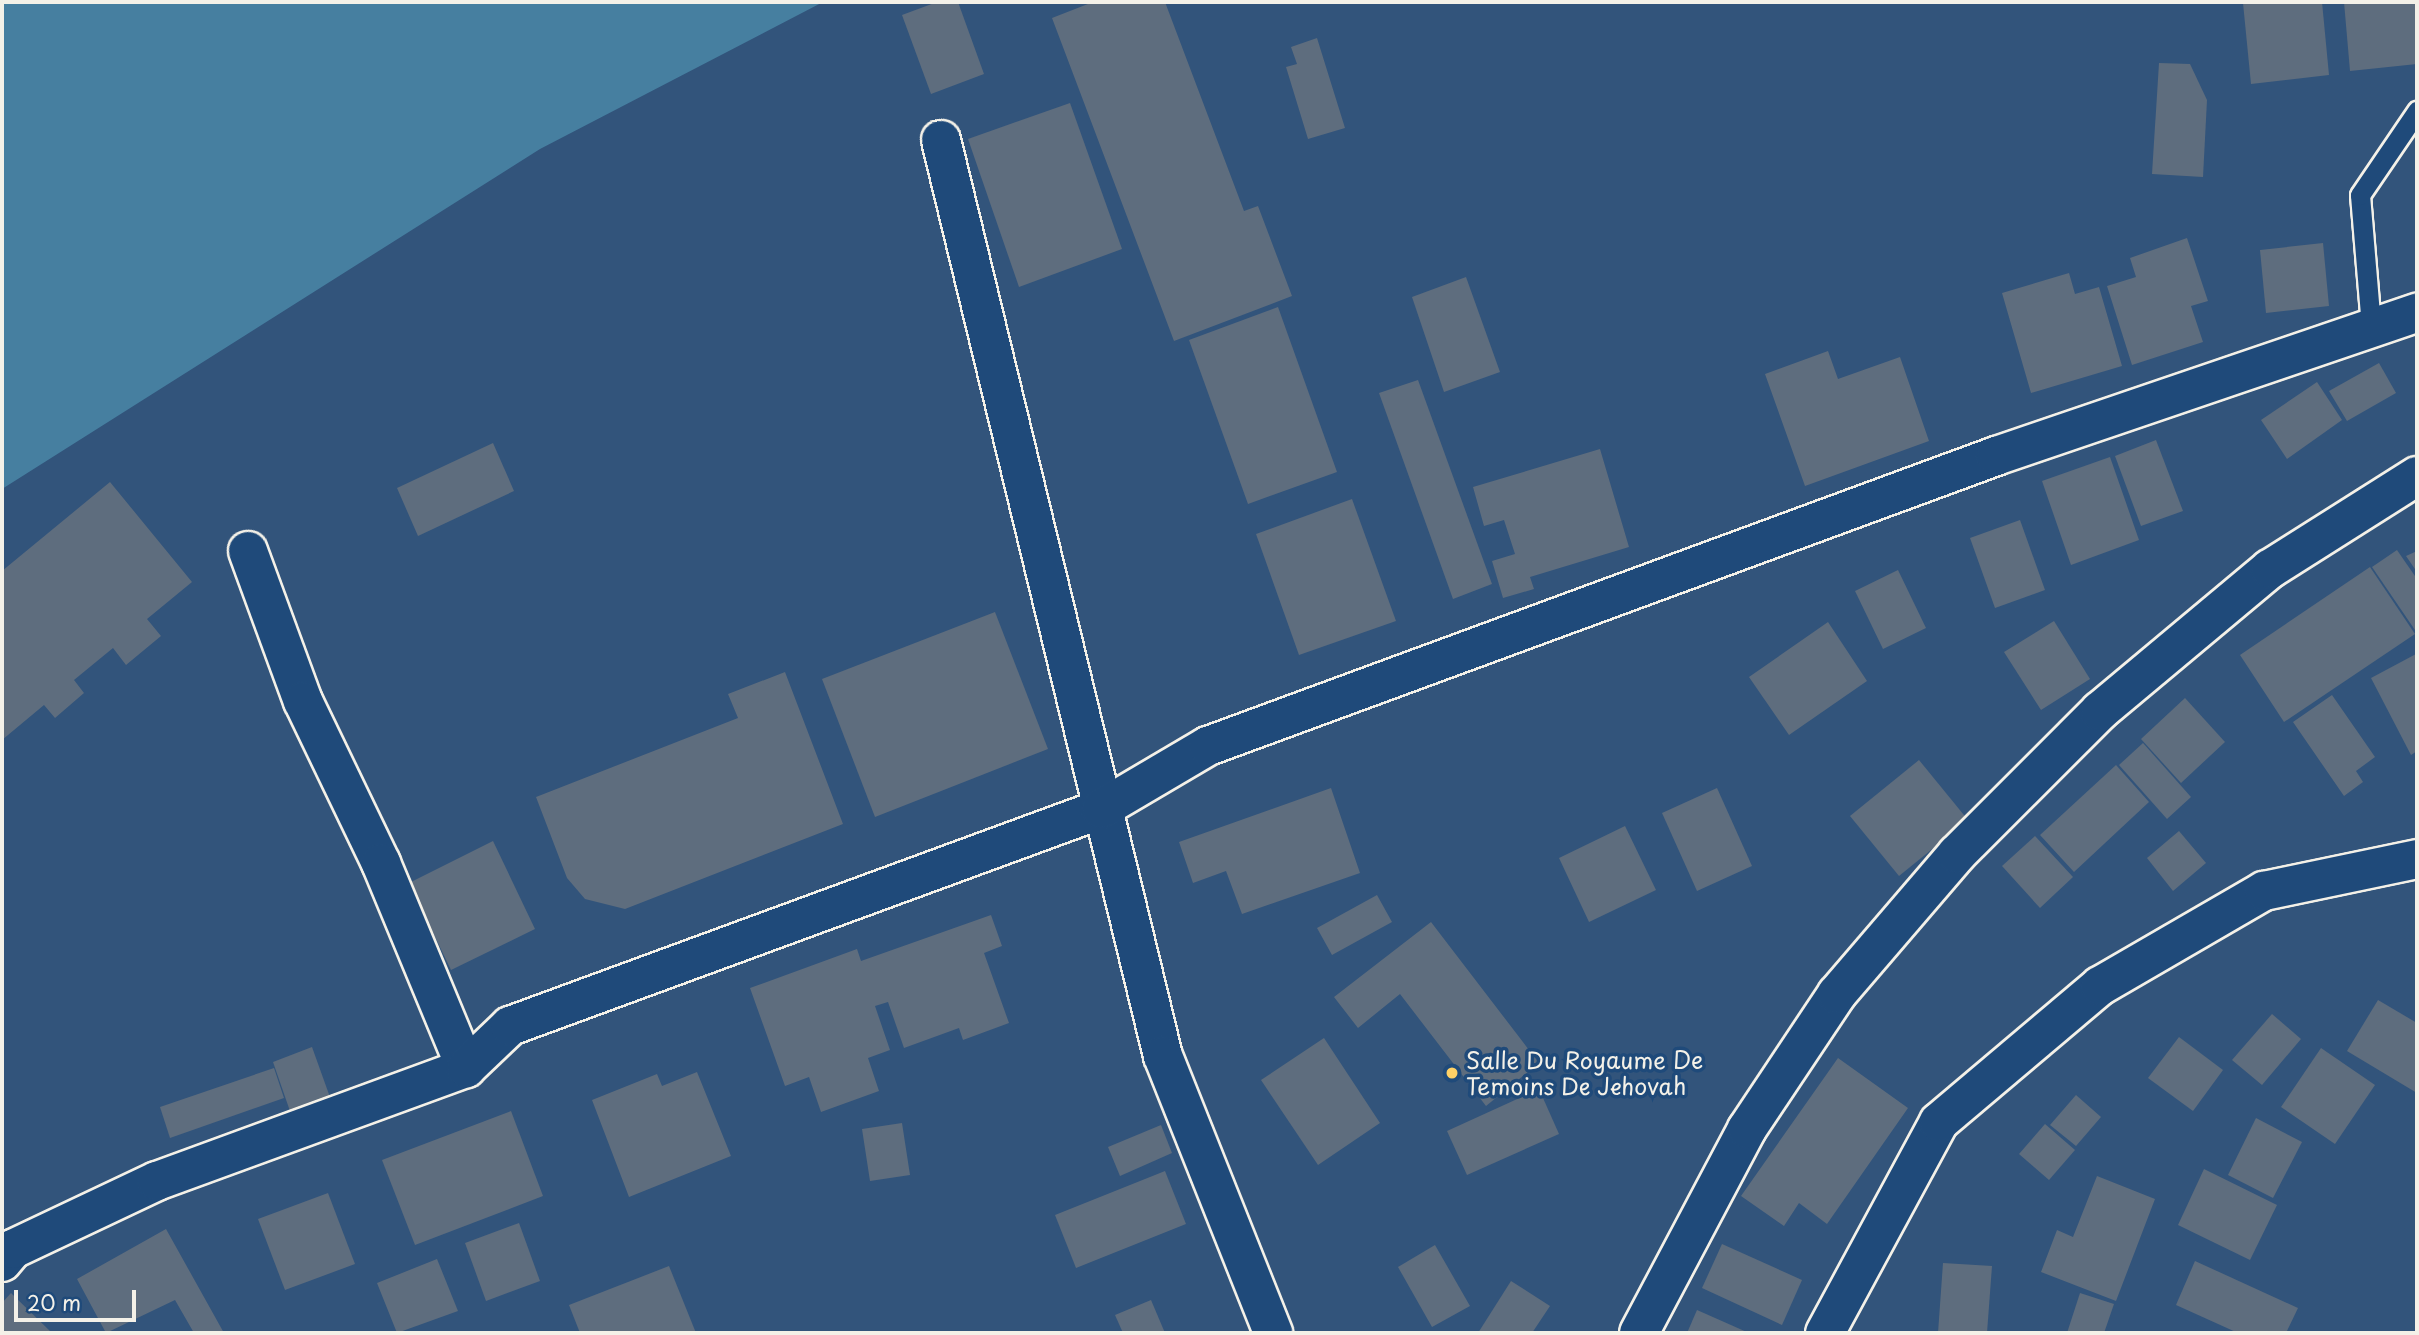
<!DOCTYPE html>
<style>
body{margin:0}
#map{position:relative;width:2419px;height:1335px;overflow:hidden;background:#32547b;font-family:"Playpen Sans",sans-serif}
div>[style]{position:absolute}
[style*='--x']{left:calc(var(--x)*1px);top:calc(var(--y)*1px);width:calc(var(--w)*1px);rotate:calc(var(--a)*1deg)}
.water>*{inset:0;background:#467fa0}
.building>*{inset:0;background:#5e6d7e}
.roads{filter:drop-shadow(2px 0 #f4f1e8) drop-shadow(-2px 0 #f4f1e8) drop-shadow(0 2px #f4f1e8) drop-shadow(0 -2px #f4f1e8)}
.service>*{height:19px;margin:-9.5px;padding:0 9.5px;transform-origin:9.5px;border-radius:9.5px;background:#1f4a7a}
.minor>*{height:38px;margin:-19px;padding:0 19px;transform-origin:19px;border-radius:19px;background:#1f4a7a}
.secondary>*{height:38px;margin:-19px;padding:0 19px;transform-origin:19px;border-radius:19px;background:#1f4a7a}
.trunk>*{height:38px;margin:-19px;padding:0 19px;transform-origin:19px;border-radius:19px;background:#1f4a7a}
.dots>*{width:19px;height:19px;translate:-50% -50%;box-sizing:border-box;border:4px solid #1f4a7a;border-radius:50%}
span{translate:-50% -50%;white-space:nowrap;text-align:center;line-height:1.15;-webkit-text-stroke:7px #1f4a7a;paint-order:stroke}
.poi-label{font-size:23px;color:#f4f1e8}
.left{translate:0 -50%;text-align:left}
.frame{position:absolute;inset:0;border:4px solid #f4f1e8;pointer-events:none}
.scale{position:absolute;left:14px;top:1290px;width:122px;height:32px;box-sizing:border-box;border:4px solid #f4f1e8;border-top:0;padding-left:9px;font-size:21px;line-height:24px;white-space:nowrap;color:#f4f1e8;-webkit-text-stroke:5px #1f4a7a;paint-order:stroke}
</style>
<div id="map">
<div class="water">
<div style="clip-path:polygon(2px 2px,823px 2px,540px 149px,2px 489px)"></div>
</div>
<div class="building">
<div style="clip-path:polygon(937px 2px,958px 2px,984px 74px,931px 94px,902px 15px)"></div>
<div style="clip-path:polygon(1093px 2px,1165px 2px,1244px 211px,1258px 206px,1292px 296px,1174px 341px,1052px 18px)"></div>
<div style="clip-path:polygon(2322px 2px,2329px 75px,2251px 84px,2243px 3px)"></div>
<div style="clip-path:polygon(2344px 2px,2417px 2px,2417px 64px,2350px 71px)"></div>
<div style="clip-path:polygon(1317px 38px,1345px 128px,1308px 139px,1286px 67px,1297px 64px,1291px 47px)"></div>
<div style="clip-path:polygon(2159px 63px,2190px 64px,2207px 100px,2203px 177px,2152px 174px)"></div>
<div style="clip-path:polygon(1070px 103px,1122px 249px,1019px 287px,968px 139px)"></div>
<div style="clip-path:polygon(2187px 238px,2208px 301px,2191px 306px,2203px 342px,2132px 365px,2107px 286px,2136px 277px,2130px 258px)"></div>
<div style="clip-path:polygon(2323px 243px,2329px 306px,2266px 313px,2260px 250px)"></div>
<div style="clip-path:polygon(2069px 273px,2075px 294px,2099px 287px,2122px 366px,2031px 393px,2002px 293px)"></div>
<div style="clip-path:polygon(1466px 277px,1500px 372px,1444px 392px,1412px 297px)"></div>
<div style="clip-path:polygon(1278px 307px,1337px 472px,1248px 504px,1189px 340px)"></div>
<div style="clip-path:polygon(1828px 351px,1838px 379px,1900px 357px,1929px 441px,1805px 486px,1765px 374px)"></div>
<div style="clip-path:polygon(2379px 363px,2396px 393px,2347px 421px,2329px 391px)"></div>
<div style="clip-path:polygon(1418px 380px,1492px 584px,1453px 599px,1379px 393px)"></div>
<div style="clip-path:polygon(2317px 382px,2342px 420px,2287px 459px,2261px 420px)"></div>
<div style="clip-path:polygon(2156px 440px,2183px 511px,2141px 526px,2115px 456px)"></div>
<div style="clip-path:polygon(493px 443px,514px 491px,418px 536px,397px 488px)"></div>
<div style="clip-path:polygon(1600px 449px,1629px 547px,1530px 577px,1534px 589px,1503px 598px,1492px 561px,1515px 554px,1504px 520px,1484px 526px,1473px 487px)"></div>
<div style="clip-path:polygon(2110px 457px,2139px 540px,2071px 565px,2042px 481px)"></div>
<div style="clip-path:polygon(110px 482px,192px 582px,147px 619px,161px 636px,126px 665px,113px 648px,74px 680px,84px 693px,55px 718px,44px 705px,2px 740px,2px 571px)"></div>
<div style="clip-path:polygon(1352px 499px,1396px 621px,1299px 655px,1256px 534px)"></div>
<div style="clip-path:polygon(2020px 520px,2045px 590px,1995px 608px,1970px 538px)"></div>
<div style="clip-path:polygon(2397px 550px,2417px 579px,2417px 633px,2372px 567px)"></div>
<div style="clip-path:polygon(2417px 551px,2417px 572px,2406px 556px)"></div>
<div style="clip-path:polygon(2370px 567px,2415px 634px,2284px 722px,2240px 655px)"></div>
<div style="clip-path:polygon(1898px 570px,1926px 628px,1883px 649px,1855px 591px)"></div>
<div style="clip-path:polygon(995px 612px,1048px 749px,875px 817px,822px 679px)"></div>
<div style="clip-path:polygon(2054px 621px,2090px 679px,2041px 710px,2004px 652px)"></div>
<div style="clip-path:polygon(1828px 622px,1867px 681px,1789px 735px,1749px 677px)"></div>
<div style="clip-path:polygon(2416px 654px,2417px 751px,2411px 755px,2371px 678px)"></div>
<div style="clip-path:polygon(785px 672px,843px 824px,625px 909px,585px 899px,567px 878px,536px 797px,738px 718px,728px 694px)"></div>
<div style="clip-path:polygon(2332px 695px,2375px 757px,2356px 771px,2363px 782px,2344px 796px,2293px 722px)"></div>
<div style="clip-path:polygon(2185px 698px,2225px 742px,2181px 783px,2141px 739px)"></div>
<div style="clip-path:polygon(2143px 743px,2191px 797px,2167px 819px,2119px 765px)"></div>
<div style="clip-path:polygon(1919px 760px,1968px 820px,1899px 876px,1850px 816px)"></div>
<div style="clip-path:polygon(2116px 765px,2149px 802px,2074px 872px,2040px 835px)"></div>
<div style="clip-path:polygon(1331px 788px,1360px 873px,1242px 914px,1226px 871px,1193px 883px,1179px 842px)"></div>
<div style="clip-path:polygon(1717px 788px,1752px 866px,1697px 891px,1662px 813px)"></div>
<div style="clip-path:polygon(1625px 826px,1656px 890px,1589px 922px,1559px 858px)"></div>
<div style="clip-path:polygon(2179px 831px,2206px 863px,2173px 891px,2147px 858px)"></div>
<div style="clip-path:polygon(2035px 836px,2073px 877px,2040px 908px,2002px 866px)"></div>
<div style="clip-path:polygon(493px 841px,535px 929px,451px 970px,409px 883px)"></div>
<div style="clip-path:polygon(1377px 895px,1392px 922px,1332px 955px,1317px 928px)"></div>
<div style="clip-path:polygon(991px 915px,1002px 946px,984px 953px,1009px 1023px,963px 1040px,959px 1028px,904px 1048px,888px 1002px,875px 1006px,890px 1050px,868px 1058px,879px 1091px,821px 1112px,809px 1077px,785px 1086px,750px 988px,857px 949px,861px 961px)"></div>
<div style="clip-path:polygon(1431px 922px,1539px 1063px,1486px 1106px,1400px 994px,1358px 1028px,1334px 997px)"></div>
<div style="clip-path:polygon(2378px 1000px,2417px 1023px,2417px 1093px,2347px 1051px)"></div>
<div style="clip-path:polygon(2272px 1014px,2301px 1039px,2262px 1085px,2232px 1060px)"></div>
<div style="clip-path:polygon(2179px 1037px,2223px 1070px,2193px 1111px,2148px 1078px)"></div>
<div style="clip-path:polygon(1324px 1038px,1380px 1123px,1318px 1165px,1261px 1080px)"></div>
<div style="clip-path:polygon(312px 1047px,331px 1100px,291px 1114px,273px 1062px)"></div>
<div style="clip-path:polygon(2321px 1048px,2375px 1085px,2335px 1144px,2281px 1107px)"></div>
<div style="clip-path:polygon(1838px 1058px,1908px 1108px,1827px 1224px,1799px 1203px,1784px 1226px,1741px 1196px)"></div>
<div style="clip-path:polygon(274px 1068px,284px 1098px,170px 1138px,160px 1107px)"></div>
<div style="clip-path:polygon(697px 1072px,731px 1156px,629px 1197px,592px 1100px,657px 1074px,662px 1086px)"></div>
<div style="clip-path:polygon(1539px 1089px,1559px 1134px,1467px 1175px,1447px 1131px)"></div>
<div style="clip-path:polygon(2076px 1095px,2101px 1117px,2076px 1146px,2050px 1125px)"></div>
<div style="clip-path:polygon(511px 1111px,543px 1196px,415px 1245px,382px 1160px)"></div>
<div style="clip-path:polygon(2256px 1118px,2302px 1142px,2273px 1198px,2228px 1175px)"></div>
<div style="clip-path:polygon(902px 1123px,910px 1175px,870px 1181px,862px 1129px)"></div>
<div style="clip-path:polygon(2045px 1124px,2075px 1150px,2049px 1180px,2019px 1154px)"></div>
<div style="clip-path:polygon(1161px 1125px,1172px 1153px,1120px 1176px,1108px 1147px)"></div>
<div style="clip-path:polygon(2204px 1169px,2277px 1205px,2250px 1260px,2178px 1225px)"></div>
<div style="clip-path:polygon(1165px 1171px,1186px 1224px,1076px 1268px,1055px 1215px)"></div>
<div style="clip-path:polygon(2097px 1176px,2155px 1199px,2116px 1301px,2041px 1272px,2057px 1230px,2073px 1237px)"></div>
<div style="clip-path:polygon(328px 1193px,355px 1264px,285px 1290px,258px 1219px)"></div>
<div style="clip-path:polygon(519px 1223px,540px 1281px,486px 1301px,465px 1243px)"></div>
<div style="clip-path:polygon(166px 1229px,224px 1333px,194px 1333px,175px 1300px,106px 1333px,77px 1279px)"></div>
<div style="clip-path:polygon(1722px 1244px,1802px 1280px,1782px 1325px,1702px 1288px)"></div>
<div style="clip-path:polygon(1435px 1245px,1470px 1306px,1432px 1327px,1398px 1267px)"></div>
<div style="clip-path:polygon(437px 1259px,458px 1311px,397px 1333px,377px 1283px)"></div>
<div style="clip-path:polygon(2195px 1261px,2298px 1308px,2286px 1333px,2238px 1333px,2176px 1305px)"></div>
<div style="clip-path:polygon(1943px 1263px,1992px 1266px,1987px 1333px,1938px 1333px)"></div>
<div style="clip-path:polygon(669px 1266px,696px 1333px,580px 1333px,569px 1305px)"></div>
<div style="clip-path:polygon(1511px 1281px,1550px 1306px,1532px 1333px,1478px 1333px)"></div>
<div style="clip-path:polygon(11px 1293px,52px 1333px,2px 1333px,2px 1303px)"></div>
<div style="clip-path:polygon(2080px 1293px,2114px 1304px,2104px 1333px,2067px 1333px)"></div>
<div style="clip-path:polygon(1151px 1300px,1165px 1333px,1123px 1333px,1115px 1315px)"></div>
<div style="clip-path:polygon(1697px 1310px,1749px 1333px,1687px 1333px)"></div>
</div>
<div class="roads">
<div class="service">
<div style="--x:2371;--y:326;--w:131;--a:-94.8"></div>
<div style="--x:2360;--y:195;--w:102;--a:-55.8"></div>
</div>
<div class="minor">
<div style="--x:941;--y:140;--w:943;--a:76.38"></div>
<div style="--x:1163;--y:1056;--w:298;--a:68.3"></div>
<div style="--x:248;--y:551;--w:160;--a:69.9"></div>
<div style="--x:303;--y:701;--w:180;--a:64.3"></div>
<div style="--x:381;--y:863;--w:222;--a:67.5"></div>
<div style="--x:2;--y:1262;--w:17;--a:-50"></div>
<div style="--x:13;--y:1249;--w:159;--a:-25.3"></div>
<div style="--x:157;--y:1181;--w:329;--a:-20.1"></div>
<div style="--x:466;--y:1068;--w:61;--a:-43.7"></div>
<div style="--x:510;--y:1026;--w:630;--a:-20.16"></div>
<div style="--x:1101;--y:809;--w:124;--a:-30.5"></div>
<div style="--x:1208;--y:746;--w:840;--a:-20.2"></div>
<div style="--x:1996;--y:456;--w:445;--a:-18.8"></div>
</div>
<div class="secondary">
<div style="--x:1825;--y:1333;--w:240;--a:-61.6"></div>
<div style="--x:1939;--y:1122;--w:211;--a:-40.2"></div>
<div style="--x:2100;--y:986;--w:190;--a:-30.1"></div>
<div style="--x:2264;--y:891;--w:156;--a:-11.8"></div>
</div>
<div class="trunk">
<div style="--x:1639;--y:1333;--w:231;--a:-62.1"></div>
<div style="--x:1747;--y:1129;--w:162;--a:-56.3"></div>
<div style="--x:1837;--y:994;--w:184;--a:-49.4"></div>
<div style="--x:1957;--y:854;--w:202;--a:-45"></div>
<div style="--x:2100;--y:711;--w:222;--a:-39.9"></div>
<div style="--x:2270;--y:569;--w:174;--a:-32.3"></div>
</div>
</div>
<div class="dots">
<div style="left:1452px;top:1073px;background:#ffd166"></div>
</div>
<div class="poi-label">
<span class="left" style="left:1466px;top:1073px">Salle Du Royaume De<br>Temoins De Jehovah</span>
</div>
<div class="frame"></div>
<div class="scale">20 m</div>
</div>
